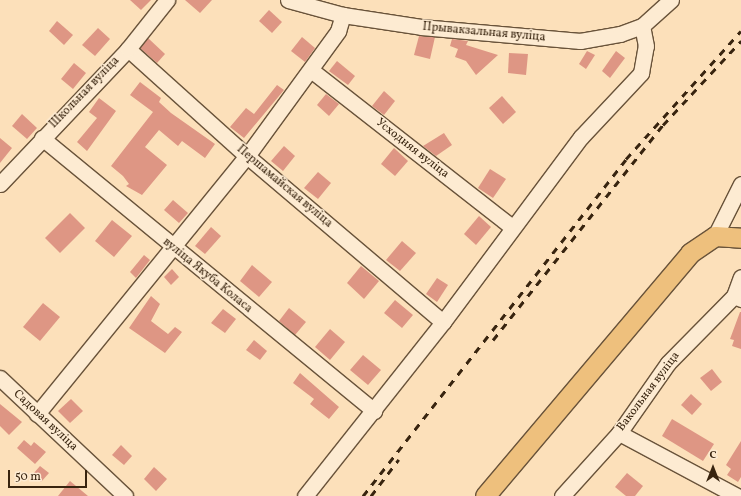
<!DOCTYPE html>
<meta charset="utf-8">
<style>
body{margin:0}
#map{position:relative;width:741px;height:496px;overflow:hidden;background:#fce0ba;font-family:Vollkorn,serif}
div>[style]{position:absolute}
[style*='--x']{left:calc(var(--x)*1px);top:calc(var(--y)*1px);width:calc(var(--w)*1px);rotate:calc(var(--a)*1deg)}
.building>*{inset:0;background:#de9684}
.roads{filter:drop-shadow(1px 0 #69533a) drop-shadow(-1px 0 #69533a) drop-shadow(0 1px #69533a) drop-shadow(0 -1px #69533a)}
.minor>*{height:15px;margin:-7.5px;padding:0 7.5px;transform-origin:7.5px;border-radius:7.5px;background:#fdebd2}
.major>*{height:19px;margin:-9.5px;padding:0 9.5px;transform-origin:9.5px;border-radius:9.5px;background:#eec07d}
.rail>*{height:3px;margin-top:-1.5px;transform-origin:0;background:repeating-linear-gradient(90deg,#38240f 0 7px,transparent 0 14px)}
span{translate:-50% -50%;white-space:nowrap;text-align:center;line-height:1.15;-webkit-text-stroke:3px #fdebd2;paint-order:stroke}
.street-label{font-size:12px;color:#38240f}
.north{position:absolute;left:693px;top:448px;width:40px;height:40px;-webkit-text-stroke:3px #fdebd2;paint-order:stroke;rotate:0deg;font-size:11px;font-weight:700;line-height:16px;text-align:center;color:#38240f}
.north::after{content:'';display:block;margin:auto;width:14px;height:18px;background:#38240f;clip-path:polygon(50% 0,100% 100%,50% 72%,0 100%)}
.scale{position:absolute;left:8px;top:470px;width:79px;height:18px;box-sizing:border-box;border:2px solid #38240f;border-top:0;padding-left:5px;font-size:12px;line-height:14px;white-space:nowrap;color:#38240f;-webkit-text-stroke:3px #fdebd2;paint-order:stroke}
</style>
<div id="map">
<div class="building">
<div style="clip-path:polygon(130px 0,151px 0,141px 10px)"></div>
<div style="clip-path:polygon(185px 0,212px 0,200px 13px)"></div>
<div style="clip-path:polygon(269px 10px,282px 22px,272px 33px,259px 21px)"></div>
<div style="clip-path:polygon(57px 21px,73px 35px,64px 45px,49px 31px)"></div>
<div style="clip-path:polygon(98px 28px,110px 39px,95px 56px,82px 45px)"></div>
<div style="clip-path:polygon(419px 36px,435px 37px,430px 59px,414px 55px)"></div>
<div style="clip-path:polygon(302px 37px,315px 48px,305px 62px,291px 51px)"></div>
<div style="clip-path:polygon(148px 38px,165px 54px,157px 63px,140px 48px)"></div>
<div style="clip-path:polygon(452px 39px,468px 41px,466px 45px,498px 55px,476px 75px,466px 61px,455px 57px,458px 49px,450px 46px)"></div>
<div style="clip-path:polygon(587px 51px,595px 55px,586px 69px,579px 64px)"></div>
<div style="clip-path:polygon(616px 51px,625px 58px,610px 78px,602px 71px)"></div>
<div style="clip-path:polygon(509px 53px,528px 54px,526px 75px,508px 73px)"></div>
<div style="clip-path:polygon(337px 61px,355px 76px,348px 85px,329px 71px)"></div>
<div style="clip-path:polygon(74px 63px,86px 73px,73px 89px,61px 79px)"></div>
<div style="clip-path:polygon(140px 82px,161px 98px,159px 102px,171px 113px,215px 144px,205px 158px,182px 141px,178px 146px,159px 130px,145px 147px,167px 165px,142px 195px,126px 186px,129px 184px,123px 176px,111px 166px,153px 112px,130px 95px)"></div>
<div style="clip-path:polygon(277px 85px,284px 90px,244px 138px,230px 127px,246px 108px,254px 114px)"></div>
<div style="clip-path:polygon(384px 91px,395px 101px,384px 115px,372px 106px)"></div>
<div style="clip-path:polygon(326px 94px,339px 104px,329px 116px,317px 105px)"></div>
<div style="clip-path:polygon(502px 96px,516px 112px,503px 124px,489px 108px)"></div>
<div style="clip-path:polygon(99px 98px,116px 111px,87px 151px,77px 142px,97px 118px,89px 112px)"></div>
<div style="clip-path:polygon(22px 114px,37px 128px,27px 139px,12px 126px)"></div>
<div style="clip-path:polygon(444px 133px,452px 145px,436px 156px,423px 146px)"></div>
<div style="clip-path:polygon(0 138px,12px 148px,0 163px)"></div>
<div style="clip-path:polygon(284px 146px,295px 156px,283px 171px,271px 161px)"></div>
<div style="clip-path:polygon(394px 148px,408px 161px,395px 176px,381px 164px)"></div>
<div style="clip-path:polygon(490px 169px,506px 179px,493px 198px,478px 188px)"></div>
<div style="clip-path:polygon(318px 172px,331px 183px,318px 199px,304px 188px)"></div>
<div style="clip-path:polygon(173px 200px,188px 213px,179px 223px,164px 210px)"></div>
<div style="clip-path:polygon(70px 213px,85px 228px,60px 253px,45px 238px)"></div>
<div style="clip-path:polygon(479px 216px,491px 227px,476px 245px,464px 234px)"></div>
<div style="clip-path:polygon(112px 220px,132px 236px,114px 257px,95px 241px)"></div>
<div style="clip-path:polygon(211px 227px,221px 236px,205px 254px,195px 246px)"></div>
<div style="clip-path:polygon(402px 241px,416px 253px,400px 271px,386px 260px)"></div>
<div style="clip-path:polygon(144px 255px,150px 260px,136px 278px,130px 272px)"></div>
<div style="clip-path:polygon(252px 265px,272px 282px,259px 297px,240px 281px)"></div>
<div style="clip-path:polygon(361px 266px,379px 281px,364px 299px,347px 283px)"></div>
<div style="clip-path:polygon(172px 269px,179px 277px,171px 285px,164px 277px)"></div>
<div style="clip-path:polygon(437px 278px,448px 285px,437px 302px,426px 294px)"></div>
<div style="clip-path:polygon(151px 296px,160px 304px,151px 321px,168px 334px,175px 327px,182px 332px,165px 353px,129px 328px)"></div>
<div style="clip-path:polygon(395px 300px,413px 315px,402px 328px,384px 313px)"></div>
<div style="clip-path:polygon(43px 303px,60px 317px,40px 341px,23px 327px)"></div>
<div style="clip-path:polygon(289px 308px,306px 322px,295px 335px,279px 321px)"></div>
<div style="clip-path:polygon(223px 309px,236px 319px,225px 333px,211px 323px)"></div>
<div style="clip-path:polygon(740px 312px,741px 312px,741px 349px,732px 346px,734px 340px,730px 339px)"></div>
<div style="clip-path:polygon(330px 329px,345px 342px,330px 360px,315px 347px)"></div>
<div style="clip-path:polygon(254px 340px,267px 351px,260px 360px,246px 350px)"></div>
<div style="clip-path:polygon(363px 355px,381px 370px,368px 385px,350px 370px)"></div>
<div style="clip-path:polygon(712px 369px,722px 382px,711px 391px,700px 378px)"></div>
<div style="clip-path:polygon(300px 373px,339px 407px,329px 419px,310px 404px,314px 399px,293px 383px)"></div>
<div style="clip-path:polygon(691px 394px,702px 404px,692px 415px,681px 405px)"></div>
<div style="clip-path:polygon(71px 399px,83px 411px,70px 423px,58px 411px)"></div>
<div style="clip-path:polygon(0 404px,22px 422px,9px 435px,0 426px)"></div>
<div style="clip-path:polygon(672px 419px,714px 444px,703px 461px,662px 436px)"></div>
<div style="clip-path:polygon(24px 440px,31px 446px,34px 442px,46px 452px,35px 464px,17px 448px)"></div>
<div style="clip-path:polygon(741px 441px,741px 477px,738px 482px,727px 475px,731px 469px,726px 465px)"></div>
<div style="clip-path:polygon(121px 445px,132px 456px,124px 465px,112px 455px)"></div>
<div style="clip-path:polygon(40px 466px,49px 473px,41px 482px,33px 474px)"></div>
<div style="clip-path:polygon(154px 467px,167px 479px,156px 491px,144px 479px)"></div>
<div style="clip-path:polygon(627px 473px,643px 486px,635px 496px,626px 496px,615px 487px)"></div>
<div style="clip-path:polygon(70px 481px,88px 496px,58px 496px)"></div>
</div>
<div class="roads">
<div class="minor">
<div style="--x:288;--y:0;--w:57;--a:15.3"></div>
<div style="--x:343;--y:15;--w:79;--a:8.7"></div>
<div style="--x:421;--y:27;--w:160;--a:5"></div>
<div style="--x:580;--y:41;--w:41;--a:-9.9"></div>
<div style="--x:620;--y:34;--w:23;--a:-20"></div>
<div style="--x:642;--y:26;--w:39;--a:-42"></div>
<div style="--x:128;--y:49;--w:160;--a:42"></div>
<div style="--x:247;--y:156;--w:257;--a:40.3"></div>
<div style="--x:311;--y:70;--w:255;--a:38"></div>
<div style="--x:42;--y:138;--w:430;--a:39.4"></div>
<div style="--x:0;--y:184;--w:186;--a:-46.5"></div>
<div style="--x:128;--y:49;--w:63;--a:-51.5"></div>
<div style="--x:715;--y:236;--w:58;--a:-63.4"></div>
<div style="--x:734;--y:296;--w:20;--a:-70"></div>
<div style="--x:0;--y:378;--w:172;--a:43.3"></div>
<div style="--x:37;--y:414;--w:333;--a:-50.9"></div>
<div style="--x:247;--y:156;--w:155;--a:-53.9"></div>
<div style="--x:338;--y:31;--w:17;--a:-73"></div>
<div style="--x:619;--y:433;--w:134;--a:28.1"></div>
<div style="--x:305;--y:496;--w:222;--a:-51.6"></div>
<div style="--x:443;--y:322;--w:231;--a:-53.3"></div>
<div style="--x:581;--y:137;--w:88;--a:-46.8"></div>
<div style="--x:641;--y:73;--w:27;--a:-80"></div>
<div style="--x:646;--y:46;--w:20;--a:-101"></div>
<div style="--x:562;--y:496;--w:85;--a:-47.9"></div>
<div style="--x:619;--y:433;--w:85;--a:-55"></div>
<div style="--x:668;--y:363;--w:94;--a:-45.4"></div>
<div style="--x:734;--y:296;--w:8;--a:23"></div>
</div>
<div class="major">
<div style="--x:485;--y:496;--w:318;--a:-49.8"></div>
<div style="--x:690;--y:253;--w:30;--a:-34"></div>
<div style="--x:715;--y:236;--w:26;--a:4"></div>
</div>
</div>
<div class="rail">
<div style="--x:493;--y:340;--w:274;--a:-51.7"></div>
<div style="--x:663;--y:125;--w:115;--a:-47.1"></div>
<div style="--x:363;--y:496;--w:427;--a:-52"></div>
<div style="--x:626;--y:159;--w:172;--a:-48.1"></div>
<div style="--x:371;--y:496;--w:46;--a:-52.9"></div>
</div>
<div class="street-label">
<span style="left:484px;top:33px;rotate:5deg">Прывакзальная вуліца</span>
<span style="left:85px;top:93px;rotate:-46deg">Школьная вуліца</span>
<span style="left:412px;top:149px;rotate:38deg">Усходняя вуліца</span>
<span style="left:284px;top:187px;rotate:40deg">Першамайская вуліца</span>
<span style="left:207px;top:276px;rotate:39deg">вуліца Якуба Коласа</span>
<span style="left:649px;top:392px;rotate:-53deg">Вакольная вуліца</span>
<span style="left:45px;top:421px;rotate:43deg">Садовая вуліца</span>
</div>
<div class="north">С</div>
<div class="scale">50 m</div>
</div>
